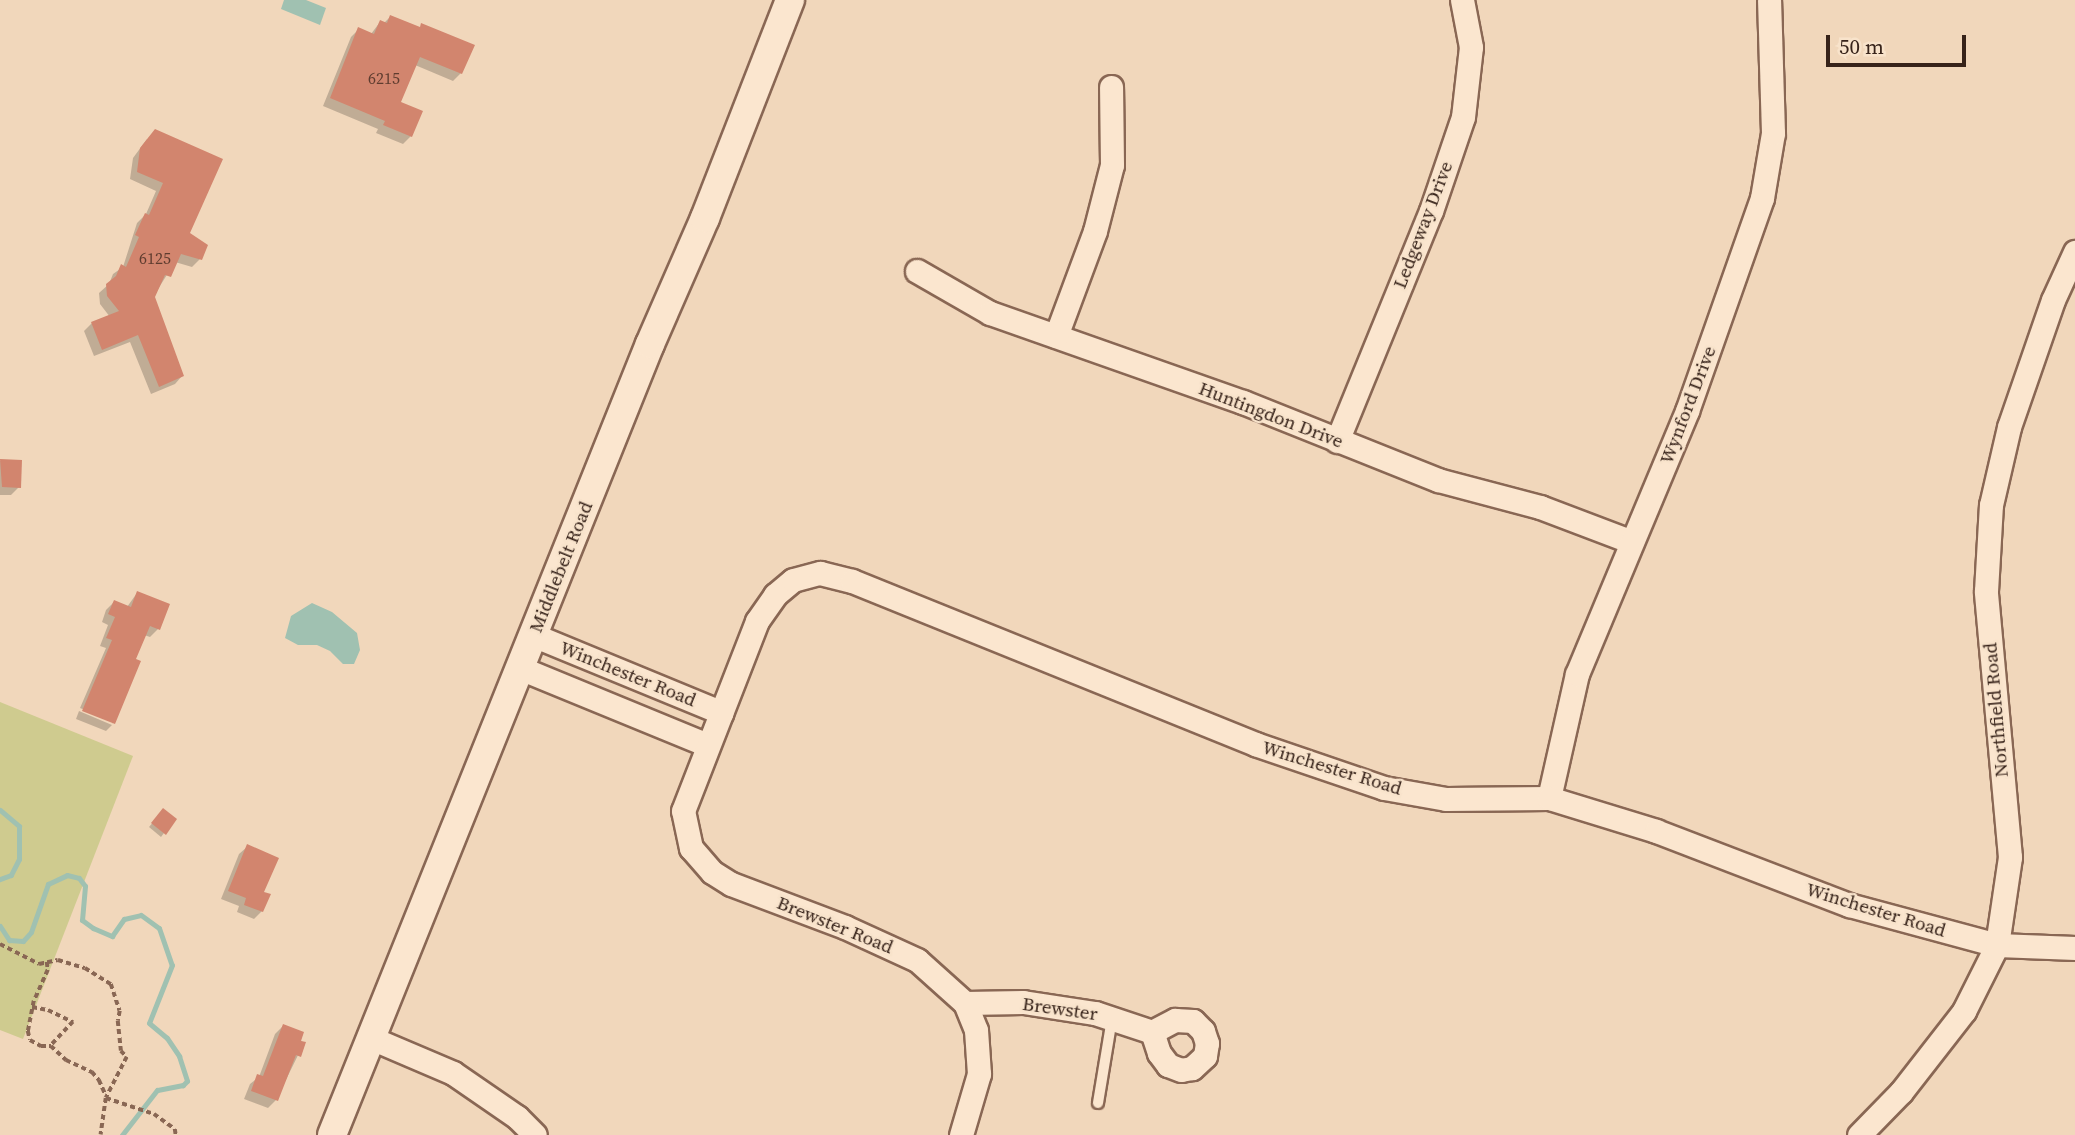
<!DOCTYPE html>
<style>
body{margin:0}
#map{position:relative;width:2075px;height:1135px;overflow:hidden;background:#f1d7bb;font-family:"Source Serif 4",serif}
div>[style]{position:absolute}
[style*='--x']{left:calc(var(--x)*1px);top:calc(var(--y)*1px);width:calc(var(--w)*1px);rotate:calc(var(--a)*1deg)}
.green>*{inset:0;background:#cfcb8f}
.water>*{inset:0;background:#a0c1b1}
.shadow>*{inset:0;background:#0003}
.stream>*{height:5px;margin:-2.5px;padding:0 2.5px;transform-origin:2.5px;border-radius:2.5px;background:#a0c1b1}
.building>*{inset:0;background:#d2856e}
.path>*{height:3.5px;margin-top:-1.75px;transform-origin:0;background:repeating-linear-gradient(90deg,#896754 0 5px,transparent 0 8.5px)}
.roads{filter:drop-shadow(2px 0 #896754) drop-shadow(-2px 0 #896754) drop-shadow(0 2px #896754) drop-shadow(0 -2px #896754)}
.service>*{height:10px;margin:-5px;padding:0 5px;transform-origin:5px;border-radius:5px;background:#fbe6cf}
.minor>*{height:23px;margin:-11.5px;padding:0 11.5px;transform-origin:11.5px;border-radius:11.5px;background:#fbe6cf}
.tertiary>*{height:28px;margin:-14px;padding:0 14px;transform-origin:14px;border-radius:14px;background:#fbe6cf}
span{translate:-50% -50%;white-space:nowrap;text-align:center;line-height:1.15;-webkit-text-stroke:5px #f8e3cb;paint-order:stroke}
.number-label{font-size:16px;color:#5e3c2f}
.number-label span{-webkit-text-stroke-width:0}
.street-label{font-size:19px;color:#37231a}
.scale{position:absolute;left:1826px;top:35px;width:140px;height:32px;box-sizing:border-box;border:4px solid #37231a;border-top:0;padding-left:9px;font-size:21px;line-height:24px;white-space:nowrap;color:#37231a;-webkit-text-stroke:5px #f8e3cb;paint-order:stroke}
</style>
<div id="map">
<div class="green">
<div style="clip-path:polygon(0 702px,133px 756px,23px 1039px,0 1030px)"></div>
</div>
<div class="water">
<div style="clip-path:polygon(284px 0,306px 0,326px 8px,320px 25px,281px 9px)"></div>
<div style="clip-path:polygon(312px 603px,332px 612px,357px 633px,360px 650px,354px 664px,343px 664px,330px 651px,317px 645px,298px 645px,285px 638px,291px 616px)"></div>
</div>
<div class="shadow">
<div style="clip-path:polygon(390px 17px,461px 73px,453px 81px,415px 65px,399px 103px,411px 136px,403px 144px,376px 133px,378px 129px,323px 106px,351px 37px,359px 29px,371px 34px,380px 22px,384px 23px)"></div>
<div style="clip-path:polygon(147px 139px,200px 259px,192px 267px,175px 262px,153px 297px,182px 376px,175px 384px,151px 394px,130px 342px,94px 356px,84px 331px,92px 323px,110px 317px,100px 304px,99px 293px,109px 284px,113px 274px,123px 267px,137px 223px,146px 214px,156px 191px,130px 179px,133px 158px)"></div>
<div style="clip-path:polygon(0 461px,20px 461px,19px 487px,11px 495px,0 495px)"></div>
<div style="clip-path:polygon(137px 593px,158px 629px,150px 637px,144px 635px,112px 724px,112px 721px,80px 708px,106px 648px,100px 646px,108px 625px,102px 622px,106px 610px,114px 602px,127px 607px)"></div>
<div style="clip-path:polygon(79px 711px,112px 725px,106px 731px,76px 719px)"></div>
<div style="clip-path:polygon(160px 814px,164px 833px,161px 837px,149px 827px)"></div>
<div style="clip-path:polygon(247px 847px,262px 893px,262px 911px,254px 919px,237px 912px,239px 906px,221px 899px,239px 854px)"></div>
<div style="clip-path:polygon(283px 1026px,304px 1043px,276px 1100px,268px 1108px,244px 1099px,250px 1084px,259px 1077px,275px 1034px)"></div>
</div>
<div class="stream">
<div style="--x:0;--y:810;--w:25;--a:40"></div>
<div style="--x:19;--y:826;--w:33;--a:90"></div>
<div style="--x:19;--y:859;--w:18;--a:117"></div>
<div style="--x:11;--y:875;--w:12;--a:160"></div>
<div style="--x:0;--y:926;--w:17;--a:57"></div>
<div style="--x:9;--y:940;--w:14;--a:4"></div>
<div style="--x:23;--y:941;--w:12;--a:-48"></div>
<div style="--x:31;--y:932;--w:51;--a:-70.5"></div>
<div style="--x:48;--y:884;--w:21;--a:-25"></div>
<div style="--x:67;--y:875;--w:12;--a:14"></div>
<div style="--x:79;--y:878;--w:10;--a:53"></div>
<div style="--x:85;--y:886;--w:34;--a:95"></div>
<div style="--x:82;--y:920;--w:14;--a:36"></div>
<div style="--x:93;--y:928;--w:21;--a:23"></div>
<div style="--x:112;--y:936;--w:21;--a:-55"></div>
<div style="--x:124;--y:919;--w:17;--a:-13"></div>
<div style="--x:141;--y:915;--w:22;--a:36"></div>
<div style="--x:159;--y:928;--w:39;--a:71"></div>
<div style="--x:172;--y:965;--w:62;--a:111.6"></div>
<div style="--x:149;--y:1023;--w:23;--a:40"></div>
<div style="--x:167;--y:1038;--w:22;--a:56"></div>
<div style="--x:179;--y:1056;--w:26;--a:72"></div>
<div style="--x:187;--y:1081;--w:6;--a:135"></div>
<div style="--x:183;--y:1085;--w:26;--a:169"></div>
<div style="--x:157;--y:1090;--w:57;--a:127.9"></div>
</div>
<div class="building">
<div style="clip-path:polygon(390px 15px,420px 27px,421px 23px,475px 45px,462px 74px,420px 57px,401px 102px,423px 111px,412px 137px,383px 125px,385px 121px,330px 98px,358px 27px,374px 34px,380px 20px,387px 23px)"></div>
<div style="clip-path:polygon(155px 129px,223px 159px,190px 233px,208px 245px,202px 260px,181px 254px,171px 277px,165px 275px,155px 297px,184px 376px,159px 387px,138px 335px,102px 350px,91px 322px,119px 311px,107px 296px,106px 284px,116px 276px,121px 264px,126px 267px,139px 237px,135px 235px,145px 213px,149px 215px,163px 183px,137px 172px,140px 148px)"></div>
<div style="clip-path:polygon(0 459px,22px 460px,21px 488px,2px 487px)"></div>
<div style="clip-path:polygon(137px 591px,170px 604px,160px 630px,150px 626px,136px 659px,141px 661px,115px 724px,82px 711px,112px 640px,106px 638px,115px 617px,108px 614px,114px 600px,131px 607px)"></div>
<div style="clip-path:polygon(163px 808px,177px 819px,166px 835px,151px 823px)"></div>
<div style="clip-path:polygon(247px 844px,279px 858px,264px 892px,271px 894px,263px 912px,244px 905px,246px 898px,228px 891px)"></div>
<div style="clip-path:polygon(283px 1024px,304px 1032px,301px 1041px,306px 1042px,301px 1057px,296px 1055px,278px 1101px,251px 1091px,257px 1074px,263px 1076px)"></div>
</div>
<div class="path">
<div style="--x:0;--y:944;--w:44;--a:27.1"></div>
<div style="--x:39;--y:964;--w:19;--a:-12"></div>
<div style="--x:58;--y:960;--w:28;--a:17"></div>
<div style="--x:85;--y:968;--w:31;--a:32"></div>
<div style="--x:111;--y:984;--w:28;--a:72"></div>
<div style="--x:120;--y:1011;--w:10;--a:101"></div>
<div style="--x:118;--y:1021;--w:30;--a:84"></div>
<div style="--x:121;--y:1051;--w:8;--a:45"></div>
<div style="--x:127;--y:1057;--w:46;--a:117.1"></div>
<div style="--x:106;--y:1098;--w:37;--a:98"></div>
<div style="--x:47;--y:962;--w:8;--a:83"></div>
<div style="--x:48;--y:970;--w:34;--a:114"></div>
<div style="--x:34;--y:1001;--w:31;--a:101"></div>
<div style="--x:28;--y:1031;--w:9;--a:77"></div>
<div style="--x:30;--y:1040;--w:13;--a:29"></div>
<div style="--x:41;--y:1046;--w:10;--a:0"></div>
<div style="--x:51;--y:1046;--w:21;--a:43"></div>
<div style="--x:66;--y:1060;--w:29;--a:25"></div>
<div style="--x:92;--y:1072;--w:11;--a:49"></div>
<div style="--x:99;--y:1080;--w:17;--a:66"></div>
<div style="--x:32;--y:1007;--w:16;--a:11"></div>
<div style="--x:48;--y:1010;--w:28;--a:26"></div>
<div style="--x:73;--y:1022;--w:33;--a:133"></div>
<div style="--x:106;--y:1098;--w:51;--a:18.4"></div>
<div style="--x:154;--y:1114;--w:26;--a:36"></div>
<div style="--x:175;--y:1129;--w:6;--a:81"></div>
</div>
<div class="roads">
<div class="service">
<div style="--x:1098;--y:1103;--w:86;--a:-80.6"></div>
</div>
<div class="minor">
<div style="--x:917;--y:271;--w:84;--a:29.9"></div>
<div style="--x:990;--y:313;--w:268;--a:19.4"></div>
<div style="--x:1243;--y:402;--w:210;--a:21.8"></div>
<div style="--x:1438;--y:480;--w:106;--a:14.8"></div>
<div style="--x:1540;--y:507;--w:98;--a:20.8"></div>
<div style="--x:1056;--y:336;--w:112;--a:-69.6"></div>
<div style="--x:1095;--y:231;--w:68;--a:-75.6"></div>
<div style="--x:1112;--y:165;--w:78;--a:-90.7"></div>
<div style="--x:1337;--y:441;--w:248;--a:-67.8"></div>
<div style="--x:1431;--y:211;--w:99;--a:-71.2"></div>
<div style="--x:1463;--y:117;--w:70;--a:-83.5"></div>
<div style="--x:1471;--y:47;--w:48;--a:-100.8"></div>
<div style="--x:533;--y:635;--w:204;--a:22.4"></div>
<div style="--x:520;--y:668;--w:203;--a:22.3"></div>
<div style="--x:1549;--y:798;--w:127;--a:-77.3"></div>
<div style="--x:1577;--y:674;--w:285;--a:-67.3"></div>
<div style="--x:1687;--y:411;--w:226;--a:-70.6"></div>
<div style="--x:1762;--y:198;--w:66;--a:-80.4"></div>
<div style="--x:1773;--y:133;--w:133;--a:-91.7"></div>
<div style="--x:965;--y:1003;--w:58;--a:-1"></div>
<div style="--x:1023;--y:1002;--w:73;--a:8.7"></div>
<div style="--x:1095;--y:1013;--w:60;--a:18.4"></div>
<div style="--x:1175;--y:1020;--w:18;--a:3"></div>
<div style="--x:1193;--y:1021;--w:14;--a:45"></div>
<div style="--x:1203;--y:1031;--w:13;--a:72"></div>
<div style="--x:1207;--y:1043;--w:13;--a:99"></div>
<div style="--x:1205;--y:1056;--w:18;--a:137"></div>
<div style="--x:1192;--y:1068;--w:11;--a:170"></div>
<div style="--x:1181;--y:1070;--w:14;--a:-159"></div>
<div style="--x:1168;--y:1065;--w:15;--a:-127"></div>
<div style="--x:1159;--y:1053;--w:22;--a:-108"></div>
<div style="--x:1152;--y:1032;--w:26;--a:-28"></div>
<div style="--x:371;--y:1038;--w:89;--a:23.1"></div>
<div style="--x:453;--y:1073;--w:78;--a:34.5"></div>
<div style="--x:517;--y:1117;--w:25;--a:45"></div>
<div style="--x:961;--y:1135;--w:64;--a:-73.6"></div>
<div style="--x:979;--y:1074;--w:44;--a:-93.9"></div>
<div style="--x:976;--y:1030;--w:29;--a:-112"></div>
<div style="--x:965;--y:1003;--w:64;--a:-138.1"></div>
<div style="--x:917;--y:960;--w:79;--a:-155.4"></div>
<div style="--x:845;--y:927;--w:122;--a:-159.3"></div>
<div style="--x:731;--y:884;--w:22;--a:-148"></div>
<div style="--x:712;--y:872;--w:32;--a:-131"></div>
<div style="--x:691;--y:848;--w:38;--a:-102"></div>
<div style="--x:683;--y:811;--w:204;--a:-68.7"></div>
<div style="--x:757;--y:621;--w:32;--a:-55"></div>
<div style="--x:775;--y:595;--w:23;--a:-40"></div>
<div style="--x:793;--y:580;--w:28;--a:-15"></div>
<div style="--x:820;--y:573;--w:33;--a:14"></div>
<div style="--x:852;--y:581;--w:435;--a:22"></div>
<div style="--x:1255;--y:744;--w:136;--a:18.8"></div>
<div style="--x:1384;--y:788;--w:63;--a:10.1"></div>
<div style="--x:1446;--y:799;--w:103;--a:-0.6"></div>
<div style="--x:1549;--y:798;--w:112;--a:17.1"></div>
<div style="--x:1656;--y:831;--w:207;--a:21"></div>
<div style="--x:1849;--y:905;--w:153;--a:15.1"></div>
<div style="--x:1997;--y:945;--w:78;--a:2.2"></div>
<div style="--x:1859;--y:1135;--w:60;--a:-45.7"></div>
<div style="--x:1901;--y:1092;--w:103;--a:-52.1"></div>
<div style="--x:1964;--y:1011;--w:74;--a:-63.4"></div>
<div style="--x:1997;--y:945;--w:89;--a:-81.6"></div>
<div style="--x:2010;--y:857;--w:267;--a:-95.2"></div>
<div style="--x:1986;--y:591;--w:86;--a:-86.7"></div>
<div style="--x:1991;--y:505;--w:80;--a:-77"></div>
<div style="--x:2009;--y:427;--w:134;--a:-70.9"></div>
<div style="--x:2053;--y:300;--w:53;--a:-65.4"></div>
</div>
<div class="tertiary">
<div style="--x:332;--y:1135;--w:853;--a:-68.1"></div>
<div style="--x:650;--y:344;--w:137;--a:-66.4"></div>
<div style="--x:705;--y:218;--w:234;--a:-68.7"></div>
</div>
</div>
<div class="number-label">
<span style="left:384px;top:78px">6215</span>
<span style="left:155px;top:258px">6125</span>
</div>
<div class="street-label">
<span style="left:1423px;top:225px;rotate:-69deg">Ledgeway Drive</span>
<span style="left:1688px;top:405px;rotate:-69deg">Wynford Drive</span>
<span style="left:1271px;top:415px;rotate:21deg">Huntingdon Drive</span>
<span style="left:561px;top:567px;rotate:-68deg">Middlebelt Road</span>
<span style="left:628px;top:674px;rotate:22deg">Winchester Road</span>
<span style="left:1996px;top:710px;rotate:-95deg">Northfield Road</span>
<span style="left:1332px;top:768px;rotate:17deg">Winchester Road</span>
<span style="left:1876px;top:910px;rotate:17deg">Winchester Road</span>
<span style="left:835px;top:925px;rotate:22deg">Brewster Road</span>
<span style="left:1060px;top:1009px;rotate:8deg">Brewster</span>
</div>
<div class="scale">50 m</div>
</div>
